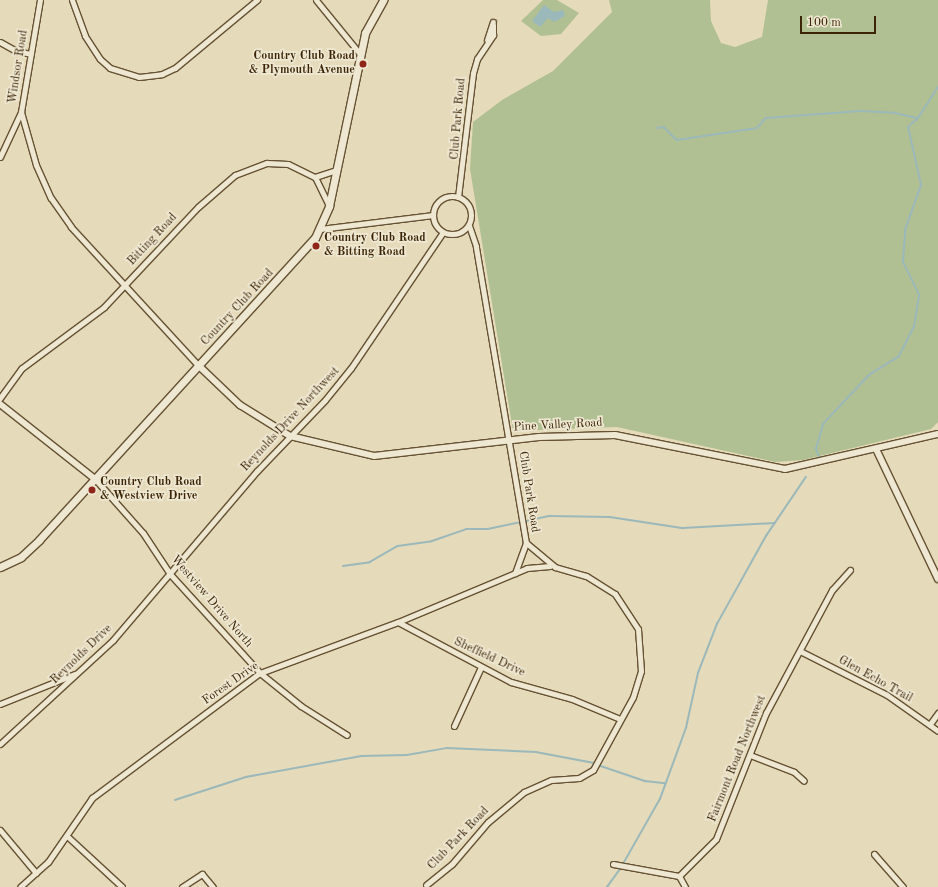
<!DOCTYPE html>
<style>
body{margin:0}
#map{position:relative;width:938px;height:887px;overflow:hidden;background:#e5dab9;font-family:"Old Standard TT",serif}
div>[style]{position:absolute}
[style*='--x']{left:calc(var(--x)*1px);top:calc(var(--y)*1px);width:calc(var(--w)*1px);rotate:calc(var(--a)*1deg)}
.green>*{inset:0;background:#b1c092}
.water>*{inset:0;background:#9bb8ba}
.stream>*{height:1.5px;margin:-0.75px;padding:0 0.75px;transform-origin:0.75px;border-radius:0.75px;background:#9bb8ba}
.roads{filter:drop-shadow(1px 0 #665233) drop-shadow(-1px 0 #665233) drop-shadow(0 1px #665233) drop-shadow(0 -1px #665233)}
.minor>*{height:5px;margin:-2.5px;padding:0 2.5px;transform-origin:2.5px;border-radius:2.5px;background:#eee7d2}
.minor>.ring{margin:-2.5px;padding:0;box-sizing:content-box;background:none;border:5px solid #eee7d2;border-radius:50%}
.tertiary>*{height:6px;margin:-3px;padding:0 3px;transform-origin:3px;border-radius:3px;background:#eee7d2}
.secondary>*{height:7px;margin:-3.5px;padding:0 3.5px;transform-origin:3.5px;border-radius:3.5px;background:#eee7d2}
.dots>*{width:11px;height:11px;translate:-50% -50%;box-sizing:border-box;border:2px solid #eee7d2;border-radius:50%}
span{translate:-50% -50%;white-space:nowrap;text-align:center;line-height:1.15;-webkit-text-stroke:3.5px #eee7d2;paint-order:stroke}
.poi-label{font-size:12px;color:#3c2506;font-weight:700}
.right{translate:-100% -50%;text-align:right}
.left{translate:0 -50%;text-align:left}
.street-label{font-size:12px;color:#3c2506}
.scale{position:absolute;left:800px;top:16px;width:76px;height:18px;box-sizing:border-box;border:2px solid #3c2506;border-top:0;padding-left:5px;font-size:12px;line-height:14px;white-space:nowrap;color:#3c2506;-webkit-text-stroke:3px #eee7d2;paint-order:stroke}
</style>
<div id="map">
<div class="green">
<div style="clip-path:polygon(543px 0,557px 0,579px 13px,561px 34px,541px 36px,521px 21px)"></div>
<div style="clip-path:polygon(609px 0,710px 0,711px 21px,721px 43px,735px 47px,762px 37px,768px 0,938px 0,938px 422px,931px 429px,803px 460px,775px 462px,617px 427px,513px 431px,470px 169px,473px 122px,502px 100px,553px 71px,612px 12px)"></div>
</div>
<div class="water">
<div style="clip-path:polygon(544px 5px,554px 12px,563px 10px,565px 16px,554px 22px,548px 18px,540px 27px,532px 21px)"></div>
</div>
<div class="stream">
<div style="--x:657;--y:128;--w:7;--a:-8"></div>
<div style="--x:664;--y:127;--w:18;--a:45"></div>
<div style="--x:677;--y:140;--w:81;--a:-8.5"></div>
<div style="--x:757;--y:128;--w:13;--a:-48"></div>
<div style="--x:766;--y:118;--w:14;--a:-4"></div>
<div style="--x:780;--y:117;--w:80;--a:-4.3"></div>
<div style="--x:860;--y:111;--w:35;--a:3"></div>
<div style="--x:895;--y:113;--w:23;--a:13"></div>
<div style="--x:819;--y:457;--w:9;--a:-111"></div>
<div style="--x:816;--y:449;--w:26;--a:-74"></div>
<div style="--x:823;--y:424;--w:67;--a:-46.8"></div>
<div style="--x:869;--y:375;--w:36;--a:-32"></div>
<div style="--x:899;--y:356;--w:33;--a:-63"></div>
<div style="--x:914;--y:327;--w:32;--a:-81"></div>
<div style="--x:919;--y:295;--w:37;--a:-116"></div>
<div style="--x:903;--y:262;--w:32;--a:-86"></div>
<div style="--x:905;--y:230;--w:48;--a:-70.4"></div>
<div style="--x:921;--y:185;--w:59;--a:-102.6"></div>
<div style="--x:908;--y:127;--w:13;--a:-42"></div>
<div style="--x:918;--y:118;--w:37;--a:-57"></div>
<div style="--x:343;--y:566;--w:27;--a:-8"></div>
<div style="--x:370;--y:562;--w:32;--a:-30"></div>
<div style="--x:398;--y:546;--w:34;--a:-8"></div>
<div style="--x:432;--y:541;--w:36;--a:-19"></div>
<div style="--x:466;--y:529;--w:22;--a:0"></div>
<div style="--x:488;--y:529;--w:62;--a:-12"></div>
<div style="--x:549;--y:516;--w:61;--a:0.9"></div>
<div style="--x:610;--y:517;--w:74;--a:8.6"></div>
<div style="--x:683;--y:528;--w:92;--a:-3.1"></div>
<div style="--x:598;--y:765;--w:50;--a:18.8"></div>
<div style="--x:645;--y:781;--w:20;--a:6"></div>
<div style="--x:175;--y:800;--w:75;--a:-17.9"></div>
<div style="--x:246;--y:777;--w:117;--a:-10.3"></div>
<div style="--x:361;--y:756;--w:46;--a:-1.2"></div>
<div style="--x:407;--y:755;--w:41;--a:-9.9"></div>
<div style="--x:447;--y:748;--w:89;--a:2.6"></div>
<div style="--x:536;--y:752;--w:59;--a:10.7"></div>
<div style="--x:623;--y:864;--w:75;--a:-60.4"></div>
<div style="--x:660;--y:799;--w:76;--a:-69.9"></div>
<div style="--x:686;--y:728;--w:56;--a:-77.7"></div>
<div style="--x:698;--y:673;--w:53;--a:-68.8"></div>
<div style="--x:717;--y:624;--w:101;--a:-60.9"></div>
<div style="--x:766;--y:536;--w:71;--a:-55.9"></div>
<div style="--x:607;--y:887;--w:24;--a:-54"></div>
</div>
<div class="roads">
<div class="minor">
<div style="--x:72;--y:0;--w:38;--a:70"></div>
<div style="--x:85;--y:36;--w:27;--a:57"></div>
<div style="--x:100;--y:59;--w:13;--a:42"></div>
<div style="--x:110;--y:68;--w:30;--a:17"></div>
<div style="--x:139;--y:77;--w:23;--a:-7"></div>
<div style="--x:162;--y:74;--w:14;--a:-25"></div>
<div style="--x:175;--y:68;--w:107;--a:-39.7"></div>
<div style="--x:316;--y:0;--w:70;--a:50.8"></div>
<div style="--x:487;--y:40;--w:19;--a:-72"></div>
<div style="--x:0;--y:42;--w:18;--a:29"></div>
<div style="--x:16;--y:51;--w:15;--a:11"></div>
<div style="--x:21;--y:112;--w:55;--a:74.2"></div>
<div style="--x:36;--y:165;--w:36;--a:66"></div>
<div style="--x:51;--y:198;--w:35;--a:55"></div>
<div style="--x:71;--y:227;--w:189;--a:47.4"></div>
<div style="--x:0;--y:157;--w:50;--a:-65"></div>
<div style="--x:21;--y:112;--w:114;--a:-80.4"></div>
<div style="--x:315;--y:177;--w:22;--a:-18"></div>
<div class="ring" style="left:433px;top:196px;width:33px;height:33px"></div>
<div style="--x:458;--y:197;--w:125;--a:-83.1"></div>
<div style="--x:473;--y:73;--w:15;--a:-74"></div>
<div style="--x:477;--y:59;--w:29;--a:-56"></div>
<div style="--x:493;--y:35;--w:10;--a:-90"></div>
<div style="--x:320;--y:229;--w:114;--a:-7.1"></div>
<div style="--x:0;--y:398;--w:37;--a:-54"></div>
<div style="--x:22;--y:368;--w:102;--a:-36.6"></div>
<div style="--x:104;--y:307;--w:137;--a:-46.8"></div>
<div style="--x:198;--y:207;--w:49;--a:-40.9"></div>
<div style="--x:235;--y:175;--w:34;--a:-21"></div>
<div style="--x:267;--y:163;--w:21;--a:3"></div>
<div style="--x:288;--y:164;--w:30;--a:26"></div>
<div style="--x:315;--y:177;--w:32;--a:64"></div>
<div style="--x:95;--y:479;--w:72;--a:48.4"></div>
<div style="--x:143;--y:533;--w:49;--a:56.6"></div>
<div style="--x:170;--y:574;--w:134;--a:47.7"></div>
<div style="--x:260;--y:673;--w:53;--a:38.8"></div>
<div style="--x:301;--y:706;--w:54;--a:32.2"></div>
<div style="--x:515;--y:573;--w:32;--a:-70"></div>
<div style="--x:398;--y:622;--w:128;--a:28"></div>
<div style="--x:511;--y:682;--w:63;--a:15.6"></div>
<div style="--x:572;--y:699;--w:52;--a:22.6"></div>
<div style="--x:800;--y:651;--w:97;--a:26.8"></div>
<div style="--x:887;--y:695;--w:62;--a:35.2"></div>
<div style="--x:0;--y:704;--w:81;--a:-21.8"></div>
<div style="--x:930;--y:724;--w:14;--a:-54"></div>
<div style="--x:454;--y:726;--w:65;--a:-65.4"></div>
<div style="--x:0;--y:744;--w:154;--a:-42.6"></div>
<div style="--x:113;--y:640;--w:222;--a:-49.6"></div>
<div style="--x:257;--y:471;--w:98;--a:-46.2"></div>
<div style="--x:325;--y:400;--w:41;--a:-50.9"></div>
<div style="--x:351;--y:368;--w:164;--a:-55.9"></div>
<div style="--x:750;--y:755;--w:47;--a:21.1"></div>
<div style="--x:794;--y:772;--w:13;--a:42"></div>
<div style="--x:0;--y:830;--w:56;--a:50.1"></div>
<div style="--x:67;--y:836;--w:75;--a:42.8"></div>
<div style="--x:874;--y:854;--w:44;--a:48.7"></div>
<div style="--x:613;--y:864;--w:67;--a:10.3"></div>
<div style="--x:679;--y:876;--w:52;--a:-45"></div>
<div style="--x:716;--y:839;--w:136;--a:-68.4"></div>
<div style="--x:766;--y:713;--w:140;--a:-61.8"></div>
<div style="--x:832;--y:590;--w:27;--a:-48"></div>
<div style="--x:679;--y:876;--w:13;--a:61"></div>
<div style="--x:426;--y:885;--w:33;--a:-39"></div>
<div style="--x:452;--y:864;--w:55;--a:-49.4"></div>
<div style="--x:488;--y:822;--w:47;--a:-39.8"></div>
<div style="--x:524;--y:792;--w:30;--a:-24"></div>
<div style="--x:551;--y:780;--w:28;--a:-4"></div>
<div style="--x:579;--y:778;--w:16;--a:-30"></div>
<div style="--x:593;--y:770;--w:83;--a:-61.3"></div>
<div style="--x:633;--y:697;--w:27;--a:-73"></div>
<div style="--x:641;--y:671;--w:42;--a:-94.1"></div>
<div style="--x:638;--y:629;--w:42;--a:-123.3"></div>
<div style="--x:615;--y:594;--w:34;--a:-148"></div>
<div style="--x:586;--y:576;--w:32;--a:-164"></div>
<div style="--x:555;--y:567;--w:38;--a:-140"></div>
<div style="--x:526;--y:543;--w:301;--a:-99.6"></div>
<div style="--x:476;--y:246;--w:21;--a:-109"></div>
<div style="--x:20;--y:887;--w:38;--a:-42"></div>
<div style="--x:48;--y:862;--w:78;--a:-55.5"></div>
<div style="--x:92;--y:798;--w:209;--a:-36.7"></div>
<div style="--x:260;--y:673;--w:147;--a:-20.3"></div>
<div style="--x:398;--y:622;--w:140;--a:-22.7"></div>
<div style="--x:527;--y:568;--w:23;--a:-5"></div>
<div style="--x:182;--y:887;--w:24;--a:-33"></div>
<div style="--x:202;--y:874;--w:17;--a:50"></div>
</div>
<div class="tertiary">
<div style="--x:199;--y:366;--w:57;--a:43.6"></div>
<div style="--x:240;--y:405;--w:59;--a:31.8"></div>
<div style="--x:290;--y:436;--w:86;--a:13.4"></div>
<div style="--x:374;--y:456;--w:166;--a:-6.6"></div>
<div style="--x:539;--y:437;--w:76;--a:-1.5"></div>
<div style="--x:615;--y:435;--w:173;--a:11.3"></div>
<div style="--x:785;--y:469;--w:157;--a:-12.9"></div>
<div style="--x:0;--y:404;--w:121;--a:38.3"></div>
<div style="--x:876;--y:449;--w:144;--a:64.5"></div>
</div>
<div class="secondary">
<div style="--x:0;--y:567;--w:23;--a:-25"></div>
<div style="--x:21;--y:557;--w:25;--a:-43"></div>
<div style="--x:39;--y:540;--w:409;--a:-47.6"></div>
<div style="--x:315;--y:238;--w:35;--a:-66"></div>
<div style="--x:329;--y:206;--w:177;--a:-78.2"></div>
<div style="--x:365;--y:33;--w:38;--a:-61"></div>
</div>
</div>
<div class="dots">
<div style="left:363px;top:64px;background:#8f2418"></div>
<div style="left:316px;top:246px;background:#8f2418"></div>
<div style="left:92px;top:490px;background:#8f2418"></div>
</div>
<div class="poi-label">
<span class="right" style="left:355px;top:64px">Country Club Road<br>&amp; Plymouth Avenue</span>
<span class="left" style="left:324px;top:246px">Country Club Road<br>&amp; Bitting Road</span>
<span class="left" style="left:100px;top:490px">Country Club Road<br>&amp; Westview Drive</span>
</div>
<div class="street-label">
<span style="left:19px;top:67px;rotate:-81deg">Windsor Road</span>
<span style="left:459px;top:119px;rotate:-85deg">Club Park Road</span>
<span style="left:153px;top:240px;rotate:-47deg">Bitting Road</span>
<span style="left:238px;top:308px;rotate:-47deg">Country Club Road</span>
<span style="left:291px;top:420px;rotate:-47deg">Reynolds Drive Northwest</span>
<span style="left:558px;top:426px;rotate:-3deg">Pine Valley Road</span>
<span style="left:528px;top:492px;rotate:81deg">Club Park Road</span>
<span style="left:211px;top:602px;rotate:49deg">Westview Drive North</span>
<span style="left:82px;top:655px;rotate:-44deg">Reynolds Drive</span>
<span style="left:489px;top:658px;rotate:25deg">Sheffield Drive</span>
<span style="left:875px;top:680px;rotate:29deg">Glen Echo Trail</span>
<span style="left:231px;top:684px;rotate:-35deg">Forest Drive</span>
<span style="left:738px;top:759px;rotate:-68deg">Fairmont Road Northwest</span>
<span style="left:459px;top:839px;rotate:-46deg">Club Park Road</span>
</div>
<div class="scale">100 m</div>
</div>
